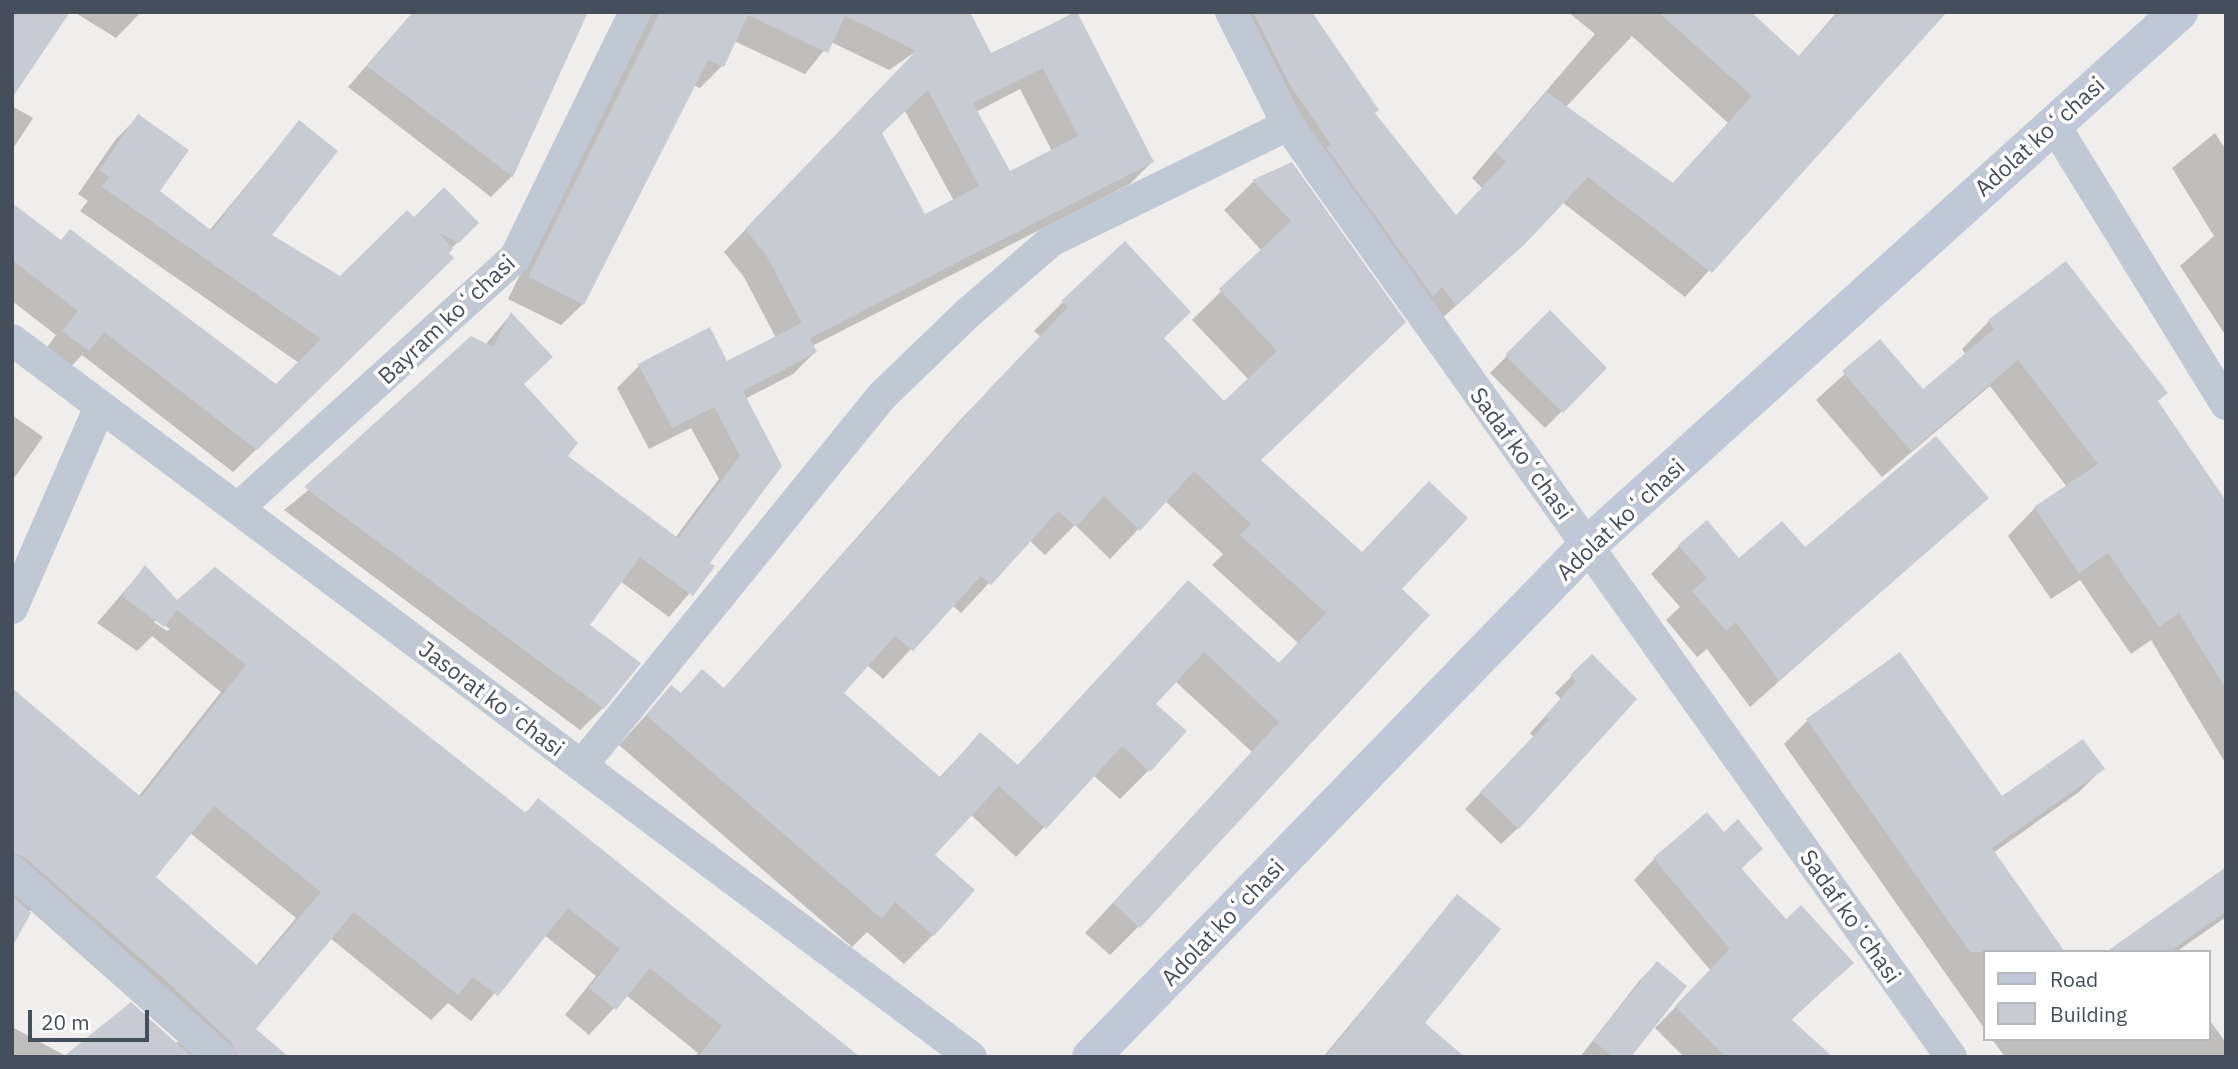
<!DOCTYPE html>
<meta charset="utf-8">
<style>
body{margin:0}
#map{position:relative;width:2238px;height:1069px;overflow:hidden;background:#f0eded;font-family:"IBM Plex Sans",sans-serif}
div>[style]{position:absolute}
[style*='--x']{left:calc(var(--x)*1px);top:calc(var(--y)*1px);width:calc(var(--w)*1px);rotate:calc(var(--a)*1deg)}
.shadow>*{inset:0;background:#0003}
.building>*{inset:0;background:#c9cbd3}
.street>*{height:32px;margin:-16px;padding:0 16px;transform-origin:16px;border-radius:16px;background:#c0c8d3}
.secondary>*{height:38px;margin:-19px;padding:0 19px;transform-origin:19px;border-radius:19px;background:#bfc8d7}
span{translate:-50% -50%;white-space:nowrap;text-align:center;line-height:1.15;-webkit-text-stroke:7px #fff;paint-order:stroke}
.street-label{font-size:23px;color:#454e5b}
.frame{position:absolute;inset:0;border:14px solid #454e5b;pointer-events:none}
.legend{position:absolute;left:1983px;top:950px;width:228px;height:91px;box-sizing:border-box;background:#fff;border:2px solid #b5b8bd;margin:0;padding:9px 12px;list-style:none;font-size:21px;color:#454e5b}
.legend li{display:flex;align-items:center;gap:14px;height:35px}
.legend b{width:35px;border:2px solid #b5b8bd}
.scale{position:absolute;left:28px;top:1010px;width:121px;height:32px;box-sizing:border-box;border:4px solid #454e5b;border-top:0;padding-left:9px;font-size:21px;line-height:24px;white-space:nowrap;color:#454e5b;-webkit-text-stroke:5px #fff;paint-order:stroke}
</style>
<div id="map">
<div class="shadow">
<div style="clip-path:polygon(74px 12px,141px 12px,116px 38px)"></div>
<div style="clip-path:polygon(413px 12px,587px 12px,512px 176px,491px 197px,348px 87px)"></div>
<div style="clip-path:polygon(650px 12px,973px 12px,889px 70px,831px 42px,805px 74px,734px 41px,722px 66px,700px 88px,693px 85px,583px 304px,561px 325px,508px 299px)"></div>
<div style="clip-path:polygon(evenodd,1075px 12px,1152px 162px,1130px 184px,812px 346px,815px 352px,793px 374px,745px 399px,780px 466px,708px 563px,713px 566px,669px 617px,620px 581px,587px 626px,603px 708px,580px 730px,284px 510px,485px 345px,511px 314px,523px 385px,565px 456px,675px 538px,719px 479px,691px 428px,649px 449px,617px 388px,639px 366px,727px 363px,776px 338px,744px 277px,724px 252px,854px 116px,880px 133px,924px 216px,954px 201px,905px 111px,928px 88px,1075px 12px,1020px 89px,1052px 151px,1009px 173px,976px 112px,1020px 89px)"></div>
<div style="clip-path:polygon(evenodd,1217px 12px,1311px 12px,1374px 113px,1455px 217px,1483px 189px,1472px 178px,1595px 34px,1568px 12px,1748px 12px,1798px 57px,1837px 12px,1944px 12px,1685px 297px,1562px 202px,1496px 270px,1430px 329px,1416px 311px,1407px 320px,1302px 173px,1306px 170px,1217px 12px,1632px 36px,1728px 123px,1672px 184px,1566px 107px,1632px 36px)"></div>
<div style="clip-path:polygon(12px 106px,33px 118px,12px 150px)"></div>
<div style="clip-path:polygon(138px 117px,158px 191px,209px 231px,299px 122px,270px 235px,341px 278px,414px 219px,476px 223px,447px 253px,451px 258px,233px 472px,82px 355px,65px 373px,41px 355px,56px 335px,12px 301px,12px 205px,60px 241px,70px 231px,276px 386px,299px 363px,80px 211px,88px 201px,78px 194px,116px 139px)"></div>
<div style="clip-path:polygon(2215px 133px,2226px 150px,2226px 336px,2180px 266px,2214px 236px,2172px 168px)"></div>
<div style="clip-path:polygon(evenodd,1291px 164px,1403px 322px,1259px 460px,1399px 589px,1139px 926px,1110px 955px,1085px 933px,1252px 752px,1175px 681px,1154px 704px,1149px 770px,1120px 799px,1093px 775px,1016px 857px,970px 814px,933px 855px,973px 890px,933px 935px,904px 964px,867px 932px,852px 947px,619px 745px,671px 687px,680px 694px,702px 671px,723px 689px,962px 418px,1041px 337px,1034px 331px,1063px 302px,1162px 338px,1224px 403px,1249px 380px,1192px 320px,1262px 251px,1224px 210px,1253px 182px,1291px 164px,1165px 501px,1223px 554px,1212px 565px,1298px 643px,1278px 665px,1188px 582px,1017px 766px,980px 734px,939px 778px,841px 693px,867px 665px,883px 679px,952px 605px,961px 613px,1029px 540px,1045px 555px,1075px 525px,1110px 559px,1165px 501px)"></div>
<div style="clip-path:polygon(1550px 313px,1605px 368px,1545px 428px,1490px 373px)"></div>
<div style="clip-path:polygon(1989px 321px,2156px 402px,2226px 504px,2226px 764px,2151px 640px,2131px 654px,2080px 580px,2051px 599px,2008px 536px,2035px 508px,2067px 487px,1990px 386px,1882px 477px,1816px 400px,1880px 342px,1923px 392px,1966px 355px,1962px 349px)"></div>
<div style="clip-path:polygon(12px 415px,43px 437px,12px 481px)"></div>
<div style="clip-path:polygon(1987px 498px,1750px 707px,1707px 649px,1697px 657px,1666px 620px,1680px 607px,1651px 574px,1679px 546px,1739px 560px,1804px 549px)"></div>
<div style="clip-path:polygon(evenodd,145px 567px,177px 602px,524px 814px,538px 801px,857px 1057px,695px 1057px,698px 1053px,626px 995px,589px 1035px,565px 1015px,596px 976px,544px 935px,471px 1021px,448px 1003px,431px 1020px,330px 938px,253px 1029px,286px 1057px,12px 1057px,12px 1027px,66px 1056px,179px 1042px,30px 910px,12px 943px,12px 701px,138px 797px,221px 692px,152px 636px,137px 651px,97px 623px,145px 567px,156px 619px,170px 629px,167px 631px,154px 622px,156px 619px,145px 567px,190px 833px,296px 918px,256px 966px,153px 877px,190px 833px)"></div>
<div style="clip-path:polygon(1900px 654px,2001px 799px,2102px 769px,2079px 792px,1993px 853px,1984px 952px,1984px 1028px,1784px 744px,1807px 721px)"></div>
<div style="clip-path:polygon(1592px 656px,1518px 828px,1501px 844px,1465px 809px,1534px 737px,1530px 733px,1561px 699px,1555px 693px)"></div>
<div style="clip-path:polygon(1723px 834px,1761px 849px,1740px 870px,1831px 983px,1790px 1021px,1830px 1057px,1684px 1057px,1655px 1028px,1711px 971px,1634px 880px,1654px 859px)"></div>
<div style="clip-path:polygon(2226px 870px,2226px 917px,2176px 952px,2109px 952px)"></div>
<div style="clip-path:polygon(1457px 896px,1422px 1024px,1462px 1057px,1323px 1057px)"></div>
<div style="clip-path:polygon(1657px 963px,1629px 1057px,1580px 1057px,1640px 980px)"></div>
<div style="clip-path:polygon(2208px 1018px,2226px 1043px,2226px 1057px,2005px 1057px,1992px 1039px,2208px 1039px)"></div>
</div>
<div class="building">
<div style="clip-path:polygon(12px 12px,70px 12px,12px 98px)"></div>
<div style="clip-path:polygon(413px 12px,588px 12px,513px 177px,367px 66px)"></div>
<div style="clip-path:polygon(evenodd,660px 12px,970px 12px,991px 53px,1077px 12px,1154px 162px,810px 338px,817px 352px,743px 391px,782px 466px,710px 563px,715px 566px,693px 596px,640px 557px,590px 625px,641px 663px,604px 709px,304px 487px,471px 336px,493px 347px,511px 312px,553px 357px,524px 384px,578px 443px,568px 456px,678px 538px,740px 456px,714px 407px,672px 428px,638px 364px,710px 327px,727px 361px,802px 323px,807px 333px,766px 255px,745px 229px,916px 51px,845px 16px,828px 53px,748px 15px,724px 67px,708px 60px,584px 305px,528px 277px,660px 12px,1043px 68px,1078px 136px,1010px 171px,973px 103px,1043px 68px,660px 12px,928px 90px,979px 186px,925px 214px,882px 133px,928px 90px)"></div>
<div style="clip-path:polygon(1253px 12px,1312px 12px,1379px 110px,1375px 113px,1456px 215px,1506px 162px,1495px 152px,1547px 92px,1673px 183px,1752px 96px,1658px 12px,1751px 12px,1799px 56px,1839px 12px,1947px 12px,1712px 273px,1588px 177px,1524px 245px,1456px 305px,1442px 287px,1433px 297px,1326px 147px,1331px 145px,1290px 85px)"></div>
<div style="clip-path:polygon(138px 114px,189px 150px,160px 191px,212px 231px,299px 120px,338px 151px,272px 235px,340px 276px,407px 210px,414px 217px,444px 187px,479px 223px,459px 243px,439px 233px,453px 249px,449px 253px,454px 258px,257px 450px,104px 332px,89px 351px,62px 331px,78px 311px,12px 260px,12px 203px,61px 240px,70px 229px,276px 384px,321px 339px,102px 187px,109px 177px,99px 170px)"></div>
<div style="clip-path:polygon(evenodd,1292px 162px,1406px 322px,1261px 460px,1362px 552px,1429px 481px,1468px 518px,1402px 589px,1430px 615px,1140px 928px,1113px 903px,1279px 722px,1204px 652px,1156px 704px,1187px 731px,1150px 772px,1122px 746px,1046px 829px,999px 786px,935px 855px,975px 890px,934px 936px,895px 902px,882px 919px,646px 715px,671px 685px,681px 693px,702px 669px,724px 688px,991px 387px,1068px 307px,1061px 301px,1125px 241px,1191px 312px,1164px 338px,1224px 401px,1277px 351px,1219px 289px,1291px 221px,1252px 180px,1292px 162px,1194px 471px,1251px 524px,1240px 535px,1326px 613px,1279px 663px,1188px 580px,1018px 765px,980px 732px,941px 778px,844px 693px,895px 636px,913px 651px,981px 576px,991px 585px,1058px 511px,1076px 527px,1104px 496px,1140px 531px,1194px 471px)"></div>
<div style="clip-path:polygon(2066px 261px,2168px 393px,2158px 401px,2226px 501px,2226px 689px,2179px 613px,2159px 627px,2108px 553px,2079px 573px,2034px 507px,2098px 464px,2018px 360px,1911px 451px,1842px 371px,1880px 339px,1923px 389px,1994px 329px,1988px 320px)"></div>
<div style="clip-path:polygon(1550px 310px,1607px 368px,1563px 413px,1505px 355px)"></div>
<div style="clip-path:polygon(1936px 436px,1989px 498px,1779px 681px,1736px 622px,1726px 631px,1692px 591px,1707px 578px,1678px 545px,1707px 520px,1739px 558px,1782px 521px,1805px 547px)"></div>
<div style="clip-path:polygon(evenodd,145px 565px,177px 600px,215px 567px,526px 813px,538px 798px,860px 1057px,698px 1057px,722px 1026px,650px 968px,616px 1010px,589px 988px,620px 949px,568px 908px,498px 996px,473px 977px,458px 995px,354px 912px,256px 1029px,289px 1057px,238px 1057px,232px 1043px,162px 977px,24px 857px,12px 853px,12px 688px,141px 797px,246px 665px,177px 610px,164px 627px,122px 596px,145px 565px,214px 806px,321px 892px,258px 966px,156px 877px,214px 806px)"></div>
<div style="clip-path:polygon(1900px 652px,2002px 796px,2083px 739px,2105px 769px,1992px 848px,2065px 952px,1970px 952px,1806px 719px)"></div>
<div style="clip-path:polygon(1592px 654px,1637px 699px,1519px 829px,1480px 792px,1549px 720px,1545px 716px,1576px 681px,1570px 675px)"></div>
<div style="clip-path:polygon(1707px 812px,1724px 832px,1738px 819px,1763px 849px,1741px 868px,1786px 919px,1801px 905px,1854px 963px,1791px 1019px,1833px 1057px,1726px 1057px,1675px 1006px,1730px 949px,1653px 858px)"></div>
<div style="clip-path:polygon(2226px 867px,2226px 912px,2169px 952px,2106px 952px)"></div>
<div style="clip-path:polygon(1457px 894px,1501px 929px,1425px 1023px,1465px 1057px,1325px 1057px)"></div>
<div style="clip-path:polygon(12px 896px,31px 913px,12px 947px)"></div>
<div style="clip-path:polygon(1657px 961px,1687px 986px,1631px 1057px,1614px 1057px,1593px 1041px)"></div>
<div style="clip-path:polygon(131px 1002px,192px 1057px,63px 1057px)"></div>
</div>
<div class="street">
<div style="--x:1231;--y:12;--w:127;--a:63.2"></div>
<div style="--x:1288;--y:125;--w:1144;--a:54.57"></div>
<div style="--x:2053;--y:123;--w:330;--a:58.4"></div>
<div style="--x:12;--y:340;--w:1197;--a:36.78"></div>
<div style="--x:238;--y:508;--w:373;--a:-42.1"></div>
<div style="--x:515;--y:258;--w:274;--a:-64"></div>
<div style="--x:12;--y:608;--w:219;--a:-66.4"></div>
<div style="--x:582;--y:765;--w:477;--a:-50.9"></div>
<div style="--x:883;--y:395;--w:118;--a:-44"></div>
<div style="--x:968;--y:313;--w:110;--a:-40.9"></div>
<div style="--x:1051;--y:241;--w:264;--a:-26.1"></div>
<div style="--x:12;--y:871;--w:279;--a:41.8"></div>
</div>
<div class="secondary">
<div style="--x:1091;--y:1057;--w:714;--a:-45.85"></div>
<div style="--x:1588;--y:545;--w:796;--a:-42.05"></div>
</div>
<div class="street-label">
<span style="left:2039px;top:136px;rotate:-42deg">Adolat koʻchasi</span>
<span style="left:446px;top:319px;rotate:-43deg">Bayram koʻchasi</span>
<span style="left:1522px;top:453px;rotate:54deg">Sadaf koʻchasi</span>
<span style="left:1620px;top:519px;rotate:-43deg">Adolat koʻchasi</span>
<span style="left:492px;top:698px;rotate:37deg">Jasorat koʻchasi</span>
<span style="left:1851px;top:916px;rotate:55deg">Sadaf koʻchasi</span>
<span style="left:1222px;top:922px;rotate:-46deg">Adolat koʻchasi</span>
</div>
<div class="frame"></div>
<ul class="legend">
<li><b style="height:9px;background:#bfc8d7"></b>Road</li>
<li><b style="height:19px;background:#c9cbd3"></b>Building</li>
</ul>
<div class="scale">20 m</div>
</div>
